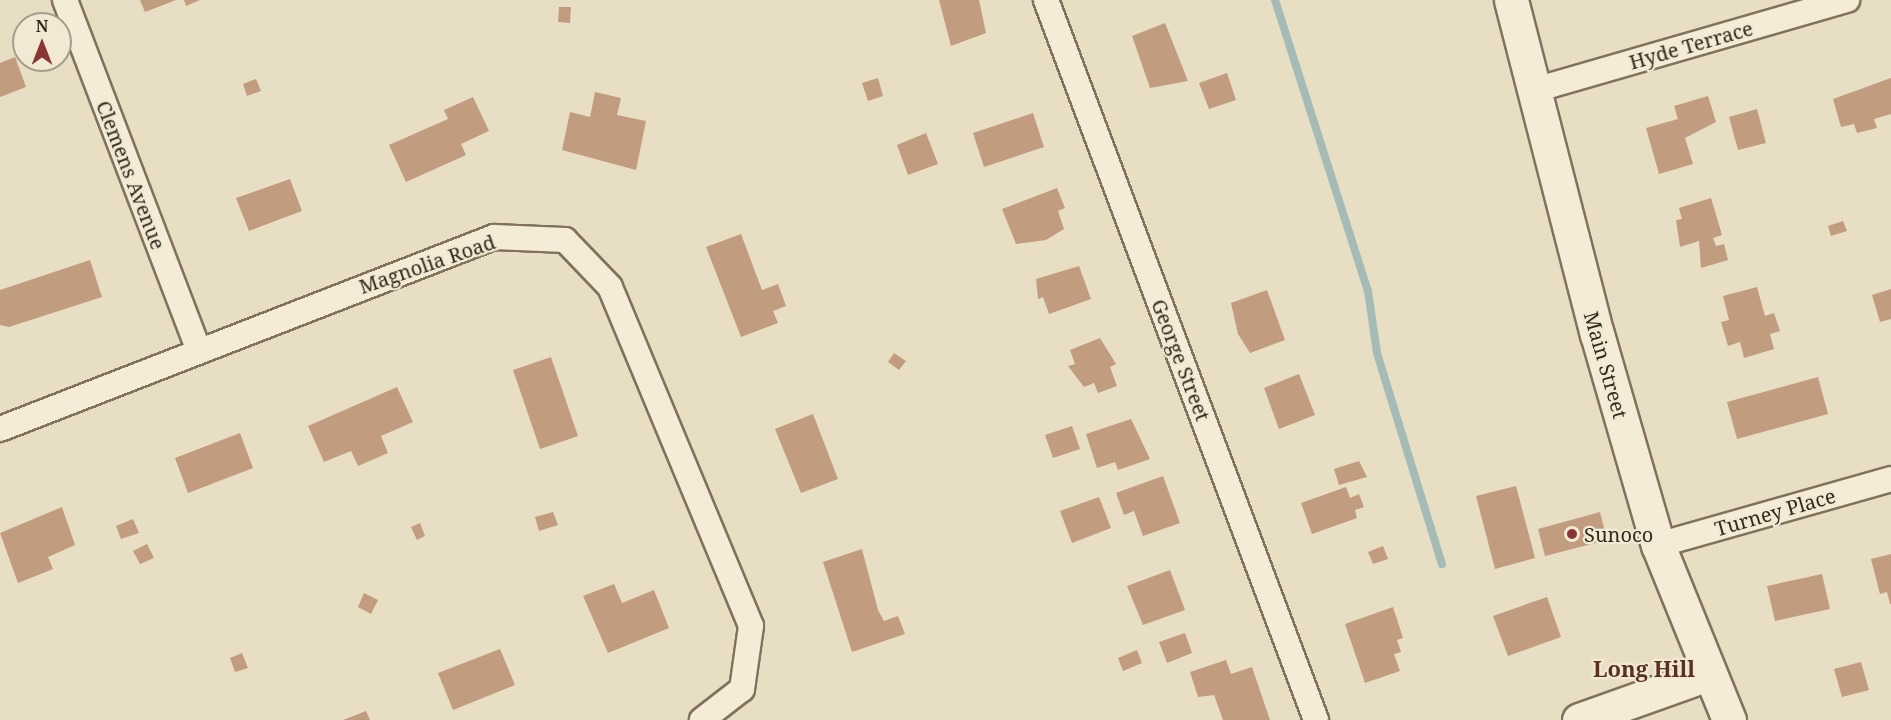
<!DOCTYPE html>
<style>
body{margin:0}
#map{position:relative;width:1891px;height:720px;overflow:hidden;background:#e8dec4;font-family:"Noto Serif",serif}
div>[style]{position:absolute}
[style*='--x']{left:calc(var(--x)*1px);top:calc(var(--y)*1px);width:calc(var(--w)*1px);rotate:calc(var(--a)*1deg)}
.stream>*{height:8px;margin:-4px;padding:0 4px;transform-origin:4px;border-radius:4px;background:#a5bcb6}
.building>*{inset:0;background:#c29c7e}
.roads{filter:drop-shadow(2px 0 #81715d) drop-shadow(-2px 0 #81715d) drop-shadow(0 2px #81715d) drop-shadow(0 -2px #81715d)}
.street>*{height:24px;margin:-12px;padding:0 12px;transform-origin:12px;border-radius:12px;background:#f4ecd6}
.secondary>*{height:33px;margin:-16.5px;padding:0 16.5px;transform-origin:16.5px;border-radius:16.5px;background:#f4ecd6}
.dots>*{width:16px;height:16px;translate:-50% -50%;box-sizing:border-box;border:3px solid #f1e9d3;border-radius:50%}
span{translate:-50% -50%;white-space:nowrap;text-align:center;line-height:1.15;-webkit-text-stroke:4.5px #f1e9d3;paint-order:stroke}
.street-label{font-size:20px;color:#32291f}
.poi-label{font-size:20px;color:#32291f}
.left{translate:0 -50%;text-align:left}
.quarter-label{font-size:22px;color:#5a3023;font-weight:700}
.north{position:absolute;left:12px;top:12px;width:60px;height:60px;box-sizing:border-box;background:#f1e9d3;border:2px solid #a59c8b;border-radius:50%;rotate:0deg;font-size:16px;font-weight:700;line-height:24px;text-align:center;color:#32291f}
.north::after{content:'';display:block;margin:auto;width:21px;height:27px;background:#883534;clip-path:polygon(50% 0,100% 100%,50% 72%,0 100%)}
</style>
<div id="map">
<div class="stream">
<div style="--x:1275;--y:0;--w:305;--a:72.3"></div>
<div style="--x:1368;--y:291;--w:63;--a:81.7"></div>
<div style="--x:1377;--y:353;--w:221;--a:72.9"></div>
</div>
<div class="building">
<div style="clip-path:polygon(140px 0,176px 0,145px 12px)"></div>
<div style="clip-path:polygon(184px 0,200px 0,186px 6px)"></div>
<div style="clip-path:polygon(939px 0,979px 0,986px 33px,951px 46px)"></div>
<div style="clip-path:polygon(559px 7px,571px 7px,570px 23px,558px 22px)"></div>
<div style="clip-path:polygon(1165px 23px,1188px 81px,1150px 88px,1132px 36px)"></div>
<div style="clip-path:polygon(15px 57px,26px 87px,0 97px,0 63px)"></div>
<div style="clip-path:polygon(1227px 73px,1236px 100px,1209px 109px,1199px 83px)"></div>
<div style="clip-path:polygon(878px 78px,883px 96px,868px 101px,862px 83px)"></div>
<div style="clip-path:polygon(1891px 78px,1891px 114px,1874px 119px,1877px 128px,1857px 133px,1854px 124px,1841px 127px,1833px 99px)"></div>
<div style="clip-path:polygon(256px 79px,261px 91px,247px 96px,243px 84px)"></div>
<div style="clip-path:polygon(595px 92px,621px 98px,617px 115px,646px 121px,636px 170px,562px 150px,570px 112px,590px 117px)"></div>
<div style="clip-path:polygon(1708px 96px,1716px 122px,1685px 138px,1693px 164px,1659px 174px,1646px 128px,1678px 119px,1674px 106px)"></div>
<div style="clip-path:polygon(473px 97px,489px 131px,461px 144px,466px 155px,406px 182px,389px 145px,448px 119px,444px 110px)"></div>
<div style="clip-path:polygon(1757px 109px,1766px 143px,1738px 150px,1729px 117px)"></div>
<div style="clip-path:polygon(1033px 113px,1044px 147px,984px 167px,973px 133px)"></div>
<div style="clip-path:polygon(926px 133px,938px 164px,908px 175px,897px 145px)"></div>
<div style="clip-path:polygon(290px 179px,302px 211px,249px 231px,236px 198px)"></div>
<div style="clip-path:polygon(1057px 188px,1065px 208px,1058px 211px,1064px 229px,1046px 240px,1016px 244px,1002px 209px)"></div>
<div style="clip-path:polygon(1711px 198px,1722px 235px,1713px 238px,1716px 246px,1724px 244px,1728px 260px,1701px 268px,1699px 241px,1680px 247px,1676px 220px,1682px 219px,1679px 208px)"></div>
<div style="clip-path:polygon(1843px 221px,1847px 231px,1831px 236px,1828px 226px)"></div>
<div style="clip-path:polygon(741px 234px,762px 290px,778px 284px,786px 306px,773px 311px,778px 323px,741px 337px,706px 247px)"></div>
<div style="clip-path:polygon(90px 260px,102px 297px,9px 327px,0 325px,0 290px)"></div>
<div style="clip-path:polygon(1079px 266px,1091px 299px,1049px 314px,1043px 297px,1038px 299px,1036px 279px)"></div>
<div style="clip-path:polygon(1757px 287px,1765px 316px,1774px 313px,1780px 331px,1770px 334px,1774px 349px,1744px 358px,1740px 342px,1728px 346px,1721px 322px,1729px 320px,1723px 296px)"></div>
<div style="clip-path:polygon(1891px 289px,1891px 319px,1880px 322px,1872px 295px)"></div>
<div style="clip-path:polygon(1267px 290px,1285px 340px,1250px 353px,1238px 334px,1231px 303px)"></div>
<div style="clip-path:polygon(1100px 338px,1116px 364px,1110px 367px,1117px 386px,1098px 393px,1094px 383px,1084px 387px,1068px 366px,1075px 364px,1070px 350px)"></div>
<div style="clip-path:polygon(894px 353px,906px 361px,899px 370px,888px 362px)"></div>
<div style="clip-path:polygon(551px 357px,578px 436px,540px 449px,513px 370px)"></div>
<div style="clip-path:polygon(1299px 374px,1315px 415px,1279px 429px,1264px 388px)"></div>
<div style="clip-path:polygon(1818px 377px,1828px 414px,1737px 439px,1727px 402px)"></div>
<div style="clip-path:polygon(397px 387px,413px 422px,381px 436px,388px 453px,358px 466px,351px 451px,324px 462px,308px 426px)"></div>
<div style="clip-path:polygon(813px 414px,838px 479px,801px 493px,775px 429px)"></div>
<div style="clip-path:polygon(1131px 419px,1150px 459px,1118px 470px,1115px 462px,1097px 468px,1086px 434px)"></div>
<div style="clip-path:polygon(1072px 426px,1080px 449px,1053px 458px,1045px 435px)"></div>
<div style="clip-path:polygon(240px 433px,253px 468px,188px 493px,175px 458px)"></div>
<div style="clip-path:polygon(1359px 461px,1367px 477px,1339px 485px,1334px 469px)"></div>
<div style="clip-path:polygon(1163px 476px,1180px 523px,1143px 536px,1134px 511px,1124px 515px,1116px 493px)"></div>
<div style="clip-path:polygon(1516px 486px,1535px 558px,1495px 569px,1476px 496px)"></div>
<div style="clip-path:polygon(1346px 487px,1350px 498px,1359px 494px,1364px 507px,1355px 510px,1357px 518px,1312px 534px,1301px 503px)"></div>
<div style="clip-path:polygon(1099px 497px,1111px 528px,1072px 543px,1060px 511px)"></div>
<div style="clip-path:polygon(62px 507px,75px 545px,48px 557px,53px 569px,18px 583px,0 533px)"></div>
<div style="clip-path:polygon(553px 512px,558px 525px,539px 531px,535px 517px)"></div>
<div style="clip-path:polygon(1600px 512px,1607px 540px,1545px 556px,1538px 529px)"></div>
<div style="clip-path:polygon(133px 519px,139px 533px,121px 539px,116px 526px)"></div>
<div style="clip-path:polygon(420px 523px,425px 536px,417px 540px,411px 527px)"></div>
<div style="clip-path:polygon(147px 544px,154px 558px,140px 564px,133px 551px)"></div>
<div style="clip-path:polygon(1383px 546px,1388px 559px,1373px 564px,1368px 552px)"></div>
<div style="clip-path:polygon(862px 549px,878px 610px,884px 621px,898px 616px,905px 634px,852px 652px,823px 562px)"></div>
<div style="clip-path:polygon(1891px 554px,1891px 604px,1890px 604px,1887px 592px,1880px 594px,1871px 559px)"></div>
<div style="clip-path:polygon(1170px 570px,1185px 610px,1143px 625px,1127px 586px)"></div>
<div style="clip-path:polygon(1822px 574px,1830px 609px,1775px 621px,1767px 586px)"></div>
<div style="clip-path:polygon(614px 584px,622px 603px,654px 590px,669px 628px,608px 653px,583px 596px)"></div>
<div style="clip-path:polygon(364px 593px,378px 600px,371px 614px,358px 607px)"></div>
<div style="clip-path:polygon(1547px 597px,1561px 637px,1508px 656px,1493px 616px)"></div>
<div style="clip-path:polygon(1393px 607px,1403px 638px,1397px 640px,1401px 652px,1394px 654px,1400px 671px,1365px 683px,1345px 624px)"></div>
<div style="clip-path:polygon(1185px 633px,1192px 653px,1167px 663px,1159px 642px)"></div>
<div style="clip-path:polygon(500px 649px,515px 685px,453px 710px,438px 673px)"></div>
<div style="clip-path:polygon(1137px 650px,1142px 663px,1123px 671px,1118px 658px)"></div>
<div style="clip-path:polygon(242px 653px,248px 668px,235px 672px,230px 658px)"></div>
<div style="clip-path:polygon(1226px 660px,1231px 674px,1252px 667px,1270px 720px,1223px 720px,1214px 695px,1198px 697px,1190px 672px)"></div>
<div style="clip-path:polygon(1861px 662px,1869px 690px,1842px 697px,1834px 669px)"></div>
<div style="clip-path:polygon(366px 711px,370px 720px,343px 720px)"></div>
</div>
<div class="roads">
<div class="street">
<div style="--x:65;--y:0;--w:373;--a:69.1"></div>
<div style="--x:1046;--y:0;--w:769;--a:69.44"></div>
<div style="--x:1535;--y:90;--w:325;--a:-16.1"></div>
<div style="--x:0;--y:429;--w:530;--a:-21.24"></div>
<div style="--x:494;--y:237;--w:71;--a:2.4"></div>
<div style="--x:565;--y:240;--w:65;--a:46.2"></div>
<div style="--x:610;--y:287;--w:367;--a:67.4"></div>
<div style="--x:751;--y:626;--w:64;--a:98.1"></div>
<div style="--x:742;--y:689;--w:51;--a:142.2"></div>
<div style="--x:1658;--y:545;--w:242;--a:-15.8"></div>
</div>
<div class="secondary">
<div style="--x:1511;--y:0;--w:345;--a:75.6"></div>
<div style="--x:1597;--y:334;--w:220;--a:73.9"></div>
<div style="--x:1658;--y:545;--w:189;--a:67.9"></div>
<div style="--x:1579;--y:720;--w:137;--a:-19.6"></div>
</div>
</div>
<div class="dots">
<div style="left:1572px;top:534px;background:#883534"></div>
</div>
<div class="street-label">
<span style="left:1691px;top:45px;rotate:-16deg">Hyde Terrace</span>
<span style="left:131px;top:175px;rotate:69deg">Clemens Avenue</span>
<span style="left:427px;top:264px;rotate:-19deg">Magnolia Road</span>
<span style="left:1181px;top:360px;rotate:69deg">George Street</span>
<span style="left:1606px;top:365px;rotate:74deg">Main Street</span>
<span style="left:1775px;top:512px;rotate:-16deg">Turney Place</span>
</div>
<div class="poi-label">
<span class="left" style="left:1584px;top:534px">Sunoco</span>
</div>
<div class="quarter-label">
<span style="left:1644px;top:669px">Long Hill</span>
</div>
<div class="north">N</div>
</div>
